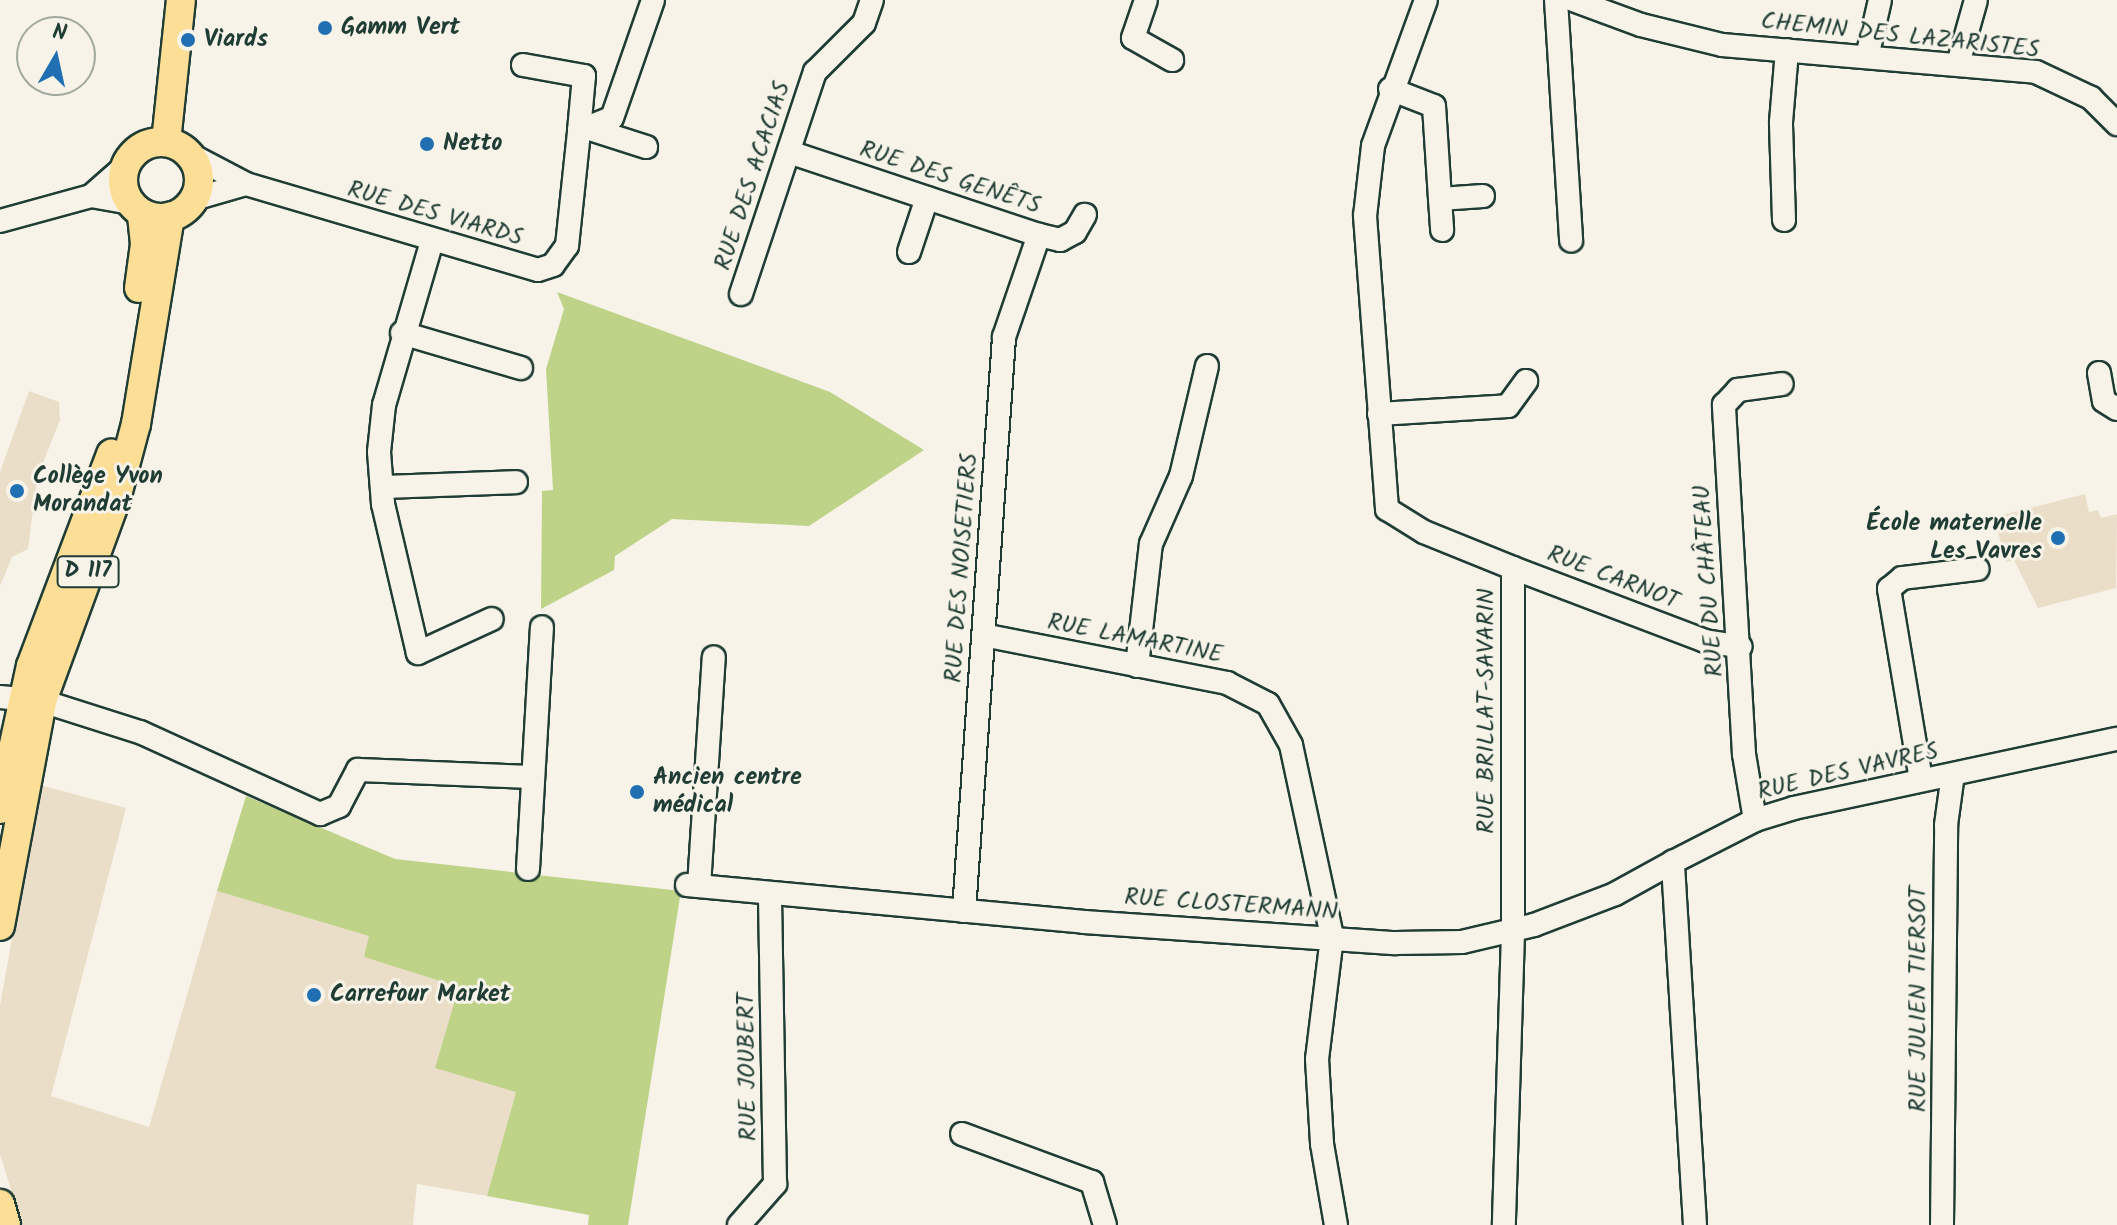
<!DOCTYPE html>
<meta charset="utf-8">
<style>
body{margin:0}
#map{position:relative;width:2117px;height:1225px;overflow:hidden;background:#f7f3e8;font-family:Kalam,sans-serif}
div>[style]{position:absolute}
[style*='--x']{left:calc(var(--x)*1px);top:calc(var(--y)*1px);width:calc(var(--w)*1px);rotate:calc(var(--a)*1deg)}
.built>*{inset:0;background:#ebdec9}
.green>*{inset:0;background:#bed388}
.roads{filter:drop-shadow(2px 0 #1f3d34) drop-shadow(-2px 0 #1f3d34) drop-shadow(0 2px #1f3d34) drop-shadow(0 -2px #1f3d34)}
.minor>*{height:22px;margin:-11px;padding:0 11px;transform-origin:11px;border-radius:11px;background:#f7f3e8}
.major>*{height:28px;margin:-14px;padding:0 14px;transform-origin:14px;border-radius:14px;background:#fdde96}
.major>.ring{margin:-14px;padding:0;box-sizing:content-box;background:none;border:28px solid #fdde96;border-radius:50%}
.dots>*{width:22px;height:22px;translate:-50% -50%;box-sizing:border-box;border:4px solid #f7f3e8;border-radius:50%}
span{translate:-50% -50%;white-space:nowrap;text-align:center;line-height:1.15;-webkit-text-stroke:6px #f7f3e8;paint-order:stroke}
.shield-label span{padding:2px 6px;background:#f7f3e8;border:2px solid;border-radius:6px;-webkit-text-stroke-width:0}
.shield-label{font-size:22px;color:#1f3d34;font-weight:700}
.poi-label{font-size:24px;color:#1f3d34;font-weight:700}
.left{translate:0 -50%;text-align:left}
.right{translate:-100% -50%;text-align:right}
.street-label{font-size:24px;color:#1f3d34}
.north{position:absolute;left:16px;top:16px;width:80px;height:80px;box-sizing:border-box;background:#f7f3e8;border:2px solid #a1aaa0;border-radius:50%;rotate:9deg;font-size:22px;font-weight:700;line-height:32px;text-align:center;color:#1f3d34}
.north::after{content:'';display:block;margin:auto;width:28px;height:36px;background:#1f6fb2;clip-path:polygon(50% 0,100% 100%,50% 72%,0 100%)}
</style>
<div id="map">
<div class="built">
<div style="clip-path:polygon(29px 391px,59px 402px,60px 420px,37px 478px,28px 549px,12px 557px,0 586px,0 472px)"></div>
<div style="clip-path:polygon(2085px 494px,2089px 512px,2098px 510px,2101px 518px,2117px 514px,2116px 588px,2038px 608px,2014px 560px,2006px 562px,1994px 517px)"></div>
<div style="clip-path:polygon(40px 785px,126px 808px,51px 1096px,149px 1127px,217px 891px,370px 936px,364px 957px,460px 987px,516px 1092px,487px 1196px,417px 1184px,413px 1225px,22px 1225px,0 1154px,0 1005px)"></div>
</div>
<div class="green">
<div style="clip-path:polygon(557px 292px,830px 392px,924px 450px,809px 526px,672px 519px,615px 556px,614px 570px,541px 609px,542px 491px,553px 490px,546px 369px,564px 309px)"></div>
<div style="clip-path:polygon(246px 796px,395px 859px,681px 891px,628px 1225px,588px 1225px,589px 1215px,487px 1196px,516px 1092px,435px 1068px,459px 987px,364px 957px,369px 936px,217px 891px)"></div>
</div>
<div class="roads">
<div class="minor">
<div style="--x:1146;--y:0;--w:40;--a:108.9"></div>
<div style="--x:1133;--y:38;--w:45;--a:29.4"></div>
<div style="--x:1426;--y:0;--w:155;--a:110"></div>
<div style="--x:1373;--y:146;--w:70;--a:96.5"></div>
<div style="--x:1365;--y:216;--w:294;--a:85.7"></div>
<div style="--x:1387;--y:509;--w:44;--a:31.9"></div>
<div style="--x:1424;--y:532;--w:96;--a:22"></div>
<div style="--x:1513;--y:568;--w:365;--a:90"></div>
<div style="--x:1513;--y:933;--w:292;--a:91.8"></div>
<div style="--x:1556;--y:0;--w:241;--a:86.4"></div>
<div style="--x:1573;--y:0;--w:72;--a:20.2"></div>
<div style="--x:1641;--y:25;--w:83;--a:13.9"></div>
<div style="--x:1722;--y:45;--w:315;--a:4.9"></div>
<div style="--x:2036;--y:72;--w:61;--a:25.3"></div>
<div style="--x:2091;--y:98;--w:37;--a:45"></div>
<div style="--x:1867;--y:57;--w:58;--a:-77.2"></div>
<div style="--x:1958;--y:64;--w:66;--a:-74.3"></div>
<div style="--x:523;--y:65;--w:62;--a:10.2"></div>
<div style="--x:584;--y:76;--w:55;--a:95.2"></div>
<div style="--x:1390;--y:89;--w:47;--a:21.1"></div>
<div style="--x:1434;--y:106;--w:93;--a:86.3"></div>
<div style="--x:1440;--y:199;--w:43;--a:-4"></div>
<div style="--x:590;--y:129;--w:59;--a:17.8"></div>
<div style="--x:789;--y:152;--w:263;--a:18.4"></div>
<div style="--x:1039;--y:235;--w:22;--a:13"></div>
<div style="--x:1060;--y:240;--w:17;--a:-28"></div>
<div style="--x:1075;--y:232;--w:20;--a:-60"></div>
<div style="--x:189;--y:154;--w:64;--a:27.8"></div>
<div style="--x:246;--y:184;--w:304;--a:16.4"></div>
<div style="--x:538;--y:270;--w:16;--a:-18"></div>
<div style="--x:553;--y:265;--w:24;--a:-54"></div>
<div style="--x:567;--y:246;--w:116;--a:-84"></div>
<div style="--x:579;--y:131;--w:35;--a:-22"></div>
<div style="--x:612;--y:118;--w:125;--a:-70.8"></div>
<div style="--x:91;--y:196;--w:45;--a:-41.4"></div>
<div style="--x:194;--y:199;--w:54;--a:-16.1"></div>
<div style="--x:1440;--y:199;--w:31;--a:86"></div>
<div style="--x:1784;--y:220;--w:98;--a:-91.8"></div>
<div style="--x:1781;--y:122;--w:72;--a:-85.2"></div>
<div style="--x:0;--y:221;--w:94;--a:-15.4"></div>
<div style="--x:91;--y:196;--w:40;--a:10"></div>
<div style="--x:432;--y:241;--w:171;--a:106.3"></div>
<div style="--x:384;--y:405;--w:47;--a:96.1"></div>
<div style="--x:379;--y:452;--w:52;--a:85.6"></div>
<div style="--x:383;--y:504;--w:153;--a:76.8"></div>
<div style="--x:418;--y:653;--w:81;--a:-24.7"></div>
<div style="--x:909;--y:252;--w:57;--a:-71.6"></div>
<div style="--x:741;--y:294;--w:234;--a:-71.6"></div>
<div style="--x:815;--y:72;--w:69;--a:-45"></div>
<div style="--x:864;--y:23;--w:24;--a:-71"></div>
<div style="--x:402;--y:333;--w:124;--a:16.4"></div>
<div style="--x:2099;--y:373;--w:28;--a:80"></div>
<div style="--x:2104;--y:401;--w:15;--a:32"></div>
<div style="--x:1379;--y:414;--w:129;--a:-3.5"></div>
<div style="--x:1508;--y:406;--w:31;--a:-54"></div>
<div style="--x:382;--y:487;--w:134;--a:-2.1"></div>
<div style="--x:1513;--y:568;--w:205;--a:20.8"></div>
<div style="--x:1705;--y:641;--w:36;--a:9"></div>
<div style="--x:983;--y:635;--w:249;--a:11.1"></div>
<div style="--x:1227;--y:683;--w:46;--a:27.1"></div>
<div style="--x:1268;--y:704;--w:47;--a:60.7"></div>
<div style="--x:1291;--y:745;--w:196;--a:77.9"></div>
<div style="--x:1332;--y:937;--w:123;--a:97"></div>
<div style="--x:1317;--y:1059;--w:85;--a:86.6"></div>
<div style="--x:1322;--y:1144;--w:82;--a:80.2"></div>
<div style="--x:1137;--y:666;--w:123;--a:-83.5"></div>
<div style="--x:1151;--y:544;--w:74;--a:-66.2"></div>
<div style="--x:1181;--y:476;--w:113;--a:-76.7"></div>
<div style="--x:0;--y:697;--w:42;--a:5.4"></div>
<div style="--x:42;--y:701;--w:103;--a:17.6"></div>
<div style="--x:140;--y:732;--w:198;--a:24.5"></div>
<div style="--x:320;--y:814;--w:21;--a:-23"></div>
<div style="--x:339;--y:806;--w:41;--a:-62.2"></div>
<div style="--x:358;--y:770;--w:174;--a:2.3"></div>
<div style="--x:1921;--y:780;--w:194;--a:-99.5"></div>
<div style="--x:1889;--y:589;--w:17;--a:-40"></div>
<div style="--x:1902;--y:578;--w:76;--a:-6.8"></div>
<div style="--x:1755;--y:820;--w:67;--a:-99.5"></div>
<div style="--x:1744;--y:754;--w:350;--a:-93.3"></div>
<div style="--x:1724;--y:405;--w:21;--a:-47"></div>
<div style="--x:1738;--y:390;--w:44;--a:-7.8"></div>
<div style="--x:528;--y:869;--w:242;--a:-86.7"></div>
<div style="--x:687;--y:885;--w:399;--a:5.3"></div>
<div style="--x:1084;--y:922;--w:312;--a:3.9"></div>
<div style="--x:1395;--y:943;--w:67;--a:-0.9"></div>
<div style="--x:1462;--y:942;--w:74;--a:-13.3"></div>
<div style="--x:1534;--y:925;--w:87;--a:-20.9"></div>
<div style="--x:1615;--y:894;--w:66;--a:-28.9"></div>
<div style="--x:699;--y:886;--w:229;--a:-86.3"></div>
<div style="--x:964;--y:911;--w:575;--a:-86.01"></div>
<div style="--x:1004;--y:337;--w:108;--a:-71.1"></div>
<div style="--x:962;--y:1134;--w:139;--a:20.3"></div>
<div style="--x:1092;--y:1182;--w:45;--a:73.2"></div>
<div style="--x:739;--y:1225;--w:55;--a:-48.7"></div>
<div style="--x:775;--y:1184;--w:290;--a:-91"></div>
<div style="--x:1695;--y:1225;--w:364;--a:-93.5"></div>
<div style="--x:1673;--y:862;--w:92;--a:-27.1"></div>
<div style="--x:1755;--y:820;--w:41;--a:-17.1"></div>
<div style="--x:1794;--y:808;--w:330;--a:-12.1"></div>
<div style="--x:1942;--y:1225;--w:400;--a:-89.4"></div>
<div style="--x:1946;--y:825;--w:51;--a:-82.2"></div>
</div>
<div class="major">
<div class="ring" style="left:123px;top:142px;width:48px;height:48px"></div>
<div style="--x:166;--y:142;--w:143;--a:-84"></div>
<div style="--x:139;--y:288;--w:44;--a:-82.2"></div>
<div style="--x:145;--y:244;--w:31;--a:-96"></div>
<div style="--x:0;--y:809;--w:146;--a:-77.8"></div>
<div style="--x:31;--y:666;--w:227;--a:-69.3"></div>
<div style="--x:0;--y:926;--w:229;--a:-79.4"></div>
<div style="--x:42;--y:701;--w:215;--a:-69.9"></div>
<div style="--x:116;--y:499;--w:78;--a:-75.1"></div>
<div style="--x:136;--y:424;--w:210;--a:-80.7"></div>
<div style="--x:0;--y:1204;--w:22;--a:74"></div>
</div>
</div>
<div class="dots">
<div style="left:325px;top:28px;background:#1f6fb2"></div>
<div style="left:188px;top:40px;background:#1f6fb2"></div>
<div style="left:427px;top:144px;background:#1f6fb2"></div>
<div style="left:17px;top:491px;background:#1f6fb2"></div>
<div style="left:2058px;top:538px;background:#1f6fb2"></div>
<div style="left:637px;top:792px;background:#1f6fb2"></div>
<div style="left:314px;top:995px;background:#1f6fb2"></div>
</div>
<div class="shield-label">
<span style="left:88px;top:572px">D 117</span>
</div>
<div class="poi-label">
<span class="left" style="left:341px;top:28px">Gamm Vert</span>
<span class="left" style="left:204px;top:40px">Viards</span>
<span class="left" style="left:443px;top:144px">Netto</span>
<span class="left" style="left:33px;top:491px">Collège Yvon<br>Morandat</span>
<span class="right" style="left:2042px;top:538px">École maternelle<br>Les Vavres</span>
<span class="left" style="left:653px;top:792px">Ancien centre<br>médical</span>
<span class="left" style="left:330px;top:995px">Carrefour Market</span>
</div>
<div class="street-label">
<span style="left:1900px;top:36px;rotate:6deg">CHEMIN DES LAZARISTES</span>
<span style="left:753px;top:176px;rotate:-72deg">RUE DES ACACIAS</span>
<span style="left:950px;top:178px;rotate:18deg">RUE DES GENÊTS</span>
<span style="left:435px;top:214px;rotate:16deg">RUE DES VIARDS</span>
<span style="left:962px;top:568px;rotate:-86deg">RUE DES NOISETIERS</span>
<span style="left:1613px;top:578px;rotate:21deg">RUE CARNOT</span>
<span style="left:1709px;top:581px;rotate:-94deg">RUE DU CHÂTEAU</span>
<span style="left:1135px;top:639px;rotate:11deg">RUE LAMARTINE</span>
<span style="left:1487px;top:711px;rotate:-90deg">RUE BRILLAT-SAVARIN</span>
<span style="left:1848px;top:772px;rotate:-13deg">RUE DES VAVRES</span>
<span style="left:1231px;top:905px;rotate:4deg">RUE CLOSTERMANN</span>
<span style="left:1919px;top:999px;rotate:-90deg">RUE JULIEN TIERSOT</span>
<span style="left:748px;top:1067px;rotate:-91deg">RUE JOUBERT</span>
</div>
<div class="north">N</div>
</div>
